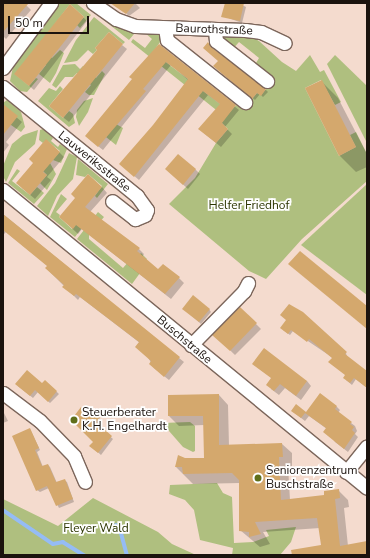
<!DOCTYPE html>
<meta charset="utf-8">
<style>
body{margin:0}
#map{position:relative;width:370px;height:558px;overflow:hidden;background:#f4dbce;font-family:"Nunito Sans",sans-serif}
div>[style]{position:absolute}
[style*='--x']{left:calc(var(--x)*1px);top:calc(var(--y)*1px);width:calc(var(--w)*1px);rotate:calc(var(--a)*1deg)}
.green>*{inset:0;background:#afbf7f}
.shadow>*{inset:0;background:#0003}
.stream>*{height:3.5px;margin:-1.75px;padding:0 1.75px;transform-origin:1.75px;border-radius:1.75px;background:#95bcf5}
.building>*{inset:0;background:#d4a86d}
.roads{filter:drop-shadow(1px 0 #7c665b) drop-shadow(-1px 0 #7c665b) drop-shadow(0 1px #7c665b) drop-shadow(0 -1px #7c665b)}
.minor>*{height:13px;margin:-6.5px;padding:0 6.5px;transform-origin:6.5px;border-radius:6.5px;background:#fff}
.dots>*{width:11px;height:11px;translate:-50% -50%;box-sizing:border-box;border:2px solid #fff;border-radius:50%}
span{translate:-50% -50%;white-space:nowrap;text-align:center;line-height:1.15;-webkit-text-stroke:3.5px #fff;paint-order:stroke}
.street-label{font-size:12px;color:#1b130e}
.park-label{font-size:12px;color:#2c3500}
.poi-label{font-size:12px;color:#1b130e}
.left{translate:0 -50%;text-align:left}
.frame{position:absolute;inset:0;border:4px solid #1b130e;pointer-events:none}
.scale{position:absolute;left:8px;top:16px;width:81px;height:18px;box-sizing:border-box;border:2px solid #1b130e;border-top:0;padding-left:5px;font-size:12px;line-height:14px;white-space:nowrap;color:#1b130e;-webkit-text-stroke:3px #fff;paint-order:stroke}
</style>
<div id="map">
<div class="green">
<div style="clip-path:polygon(58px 3px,76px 3px,91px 15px,80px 28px,77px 25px,84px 17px,70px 4px,38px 46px,52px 58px,60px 50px,64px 53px,56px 73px,50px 83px,39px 74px,46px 65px,32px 53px,15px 74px,29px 86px,36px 78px,38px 79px,27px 92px,20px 91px,10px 81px,13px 67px,11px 65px)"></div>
<div style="clip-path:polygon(82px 3px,108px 21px,134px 34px,129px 40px)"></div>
<div style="clip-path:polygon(94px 17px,125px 42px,123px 44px,109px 32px,95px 48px,97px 50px,93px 54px,88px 50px,77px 61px,64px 63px,76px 40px)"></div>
<div style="clip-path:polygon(144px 32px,159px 33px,163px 38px,153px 52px,230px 112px,236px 105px,243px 110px,257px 93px,261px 95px,274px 80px,256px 63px,259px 58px,239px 42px,232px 50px,222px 41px,222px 35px,248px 35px,259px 41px,282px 62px,296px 71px,310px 55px,320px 72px,324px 70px,341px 102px,335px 105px,321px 80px,305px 88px,339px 156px,356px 147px,350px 135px,356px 132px,367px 154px,367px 181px,302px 239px,266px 279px,249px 271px,169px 204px,195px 178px,216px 143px,228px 129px,221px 122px,225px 117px,131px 42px,133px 39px,145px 48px,152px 39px)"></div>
<div style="clip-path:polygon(335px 55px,367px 86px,367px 143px,327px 64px)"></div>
<div style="clip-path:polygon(75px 64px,80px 69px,83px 66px,96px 78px,102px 71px,105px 74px,94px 95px,89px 95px,85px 92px,91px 85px,77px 73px,73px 77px,65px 77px,56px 88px,52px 85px,63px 65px)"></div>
<div style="clip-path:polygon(60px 86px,63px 89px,49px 106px,63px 118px,69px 111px,73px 114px,75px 123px,69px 127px,38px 101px,49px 88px,56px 91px)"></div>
<div style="clip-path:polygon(93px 98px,88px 112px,79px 126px,76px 117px,77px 110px,84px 101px)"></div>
<div style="clip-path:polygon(7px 100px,21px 112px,25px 127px,21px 132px,11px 125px,3px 103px)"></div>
<div style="clip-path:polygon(116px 124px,123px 128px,116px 145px,106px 137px)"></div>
<div style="clip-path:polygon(43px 129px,53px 138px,51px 141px,58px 147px,60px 144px,67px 149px,61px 163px,53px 160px,60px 151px,46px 140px,43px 143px,39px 140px,40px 130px)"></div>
<div style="clip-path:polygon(38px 130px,35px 144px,15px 162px,6px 182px,3px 176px,3px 166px,12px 144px,23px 135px)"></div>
<div style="clip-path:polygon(69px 153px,77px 157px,73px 179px,57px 196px,48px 216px,37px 206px,55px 183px)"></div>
<div style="clip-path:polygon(78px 159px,108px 184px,97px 198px,95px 196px,102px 186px,88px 174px,85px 177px,76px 175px)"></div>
<div style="clip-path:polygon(50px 163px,56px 174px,47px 190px,40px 183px,47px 175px,43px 171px)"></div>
<div style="clip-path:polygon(17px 169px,20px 171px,12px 181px,30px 195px,37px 187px,44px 193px,34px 204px,8px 183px)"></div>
<div style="clip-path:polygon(367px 184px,367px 295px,301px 245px)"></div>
<div style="clip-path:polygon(61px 194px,67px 199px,56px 212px,60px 215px,59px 217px,72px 229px,79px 221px,84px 225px,75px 237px,50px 217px)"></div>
<div style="clip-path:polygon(98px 212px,104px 217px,89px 235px,89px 239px,123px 268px,129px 261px,133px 263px,141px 253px,147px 259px,137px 271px,140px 273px,132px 284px,77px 239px)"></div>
<div style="clip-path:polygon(190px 422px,195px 426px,195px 451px,193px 452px,183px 447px,162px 423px)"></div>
<div style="clip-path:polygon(217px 483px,223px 493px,232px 497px,234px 543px,253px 542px,269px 536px,266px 530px,296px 527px,291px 542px,280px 555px,232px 555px,233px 548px,200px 540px,194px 510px,185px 500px,169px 494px,170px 485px)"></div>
<div style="clip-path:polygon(93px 498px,158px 532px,172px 544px,196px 555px,3px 555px,3px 499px,58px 526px)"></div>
</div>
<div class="shadow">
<div style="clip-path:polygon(3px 3px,24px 3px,31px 10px,6px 39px,3px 36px)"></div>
<div style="clip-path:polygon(115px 3px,135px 3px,140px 8px,129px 16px)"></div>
<div style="clip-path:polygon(226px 3px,238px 3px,246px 7px,242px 23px,223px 16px)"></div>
<div style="clip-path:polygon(83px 17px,87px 21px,34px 90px,21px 79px)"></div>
<div style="clip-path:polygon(208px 43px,212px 50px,266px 90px,268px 92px,263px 97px,260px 94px,255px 100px,217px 68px,219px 61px)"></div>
<div style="clip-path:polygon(122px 45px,127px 49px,69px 122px,55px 111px)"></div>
<div style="clip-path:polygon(159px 46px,239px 110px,225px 127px,232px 134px,221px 147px,204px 133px,221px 105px,208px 95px,139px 180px,125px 168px,188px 80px,171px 65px,103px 150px,90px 140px)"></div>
<div style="clip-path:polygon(321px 81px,338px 98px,367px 154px,367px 167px,356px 172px,340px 156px,306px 89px)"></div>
<div style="clip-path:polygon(3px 106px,22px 122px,6px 142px,9px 145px,3px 153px)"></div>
<div style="clip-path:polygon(59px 152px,64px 157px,47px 177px,51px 180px,35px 199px,22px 188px)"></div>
<div style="clip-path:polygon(166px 169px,195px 169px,200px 174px,188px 189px)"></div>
<div style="clip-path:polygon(102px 187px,107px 193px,90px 212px,139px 249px,144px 254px,142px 257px,158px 271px,179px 278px,184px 283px,171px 299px,82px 229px,78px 234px,60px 217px)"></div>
<div style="clip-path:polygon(3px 214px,184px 362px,169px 380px,154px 368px,140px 343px,80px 297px,78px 300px,46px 268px,48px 266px,6px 232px,3px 235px)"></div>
<div style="clip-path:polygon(240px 308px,261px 329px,235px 355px,214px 335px)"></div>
<div style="clip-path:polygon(209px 309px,211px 312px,201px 324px,186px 311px)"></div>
<div style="clip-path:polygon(287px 320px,346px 353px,347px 357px,367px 372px,367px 388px,356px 379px,352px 385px,346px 380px,346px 375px,333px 358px,293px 331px,290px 335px,283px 330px)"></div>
<div style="clip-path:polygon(253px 364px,307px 381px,311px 386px,301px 400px,285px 388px,279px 395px,271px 389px,272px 378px)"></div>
<div style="clip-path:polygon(45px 381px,59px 394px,50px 403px,38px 392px,33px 398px,18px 386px,42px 384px)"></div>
<div style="clip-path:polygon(219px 395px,228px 405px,229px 446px,282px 444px,292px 453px,292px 466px,288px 466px,290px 500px,325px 496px,338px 490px,348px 500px,349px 507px,344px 508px,348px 546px,367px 542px,367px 555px,304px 555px,323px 546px,320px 528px,263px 532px,270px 544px,260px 547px,240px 530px,240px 483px,193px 484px,176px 467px,185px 459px,205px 459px,204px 425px,179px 426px,169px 416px)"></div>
<div style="clip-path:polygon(320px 395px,337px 407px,340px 410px,338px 413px,355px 426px,357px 431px,355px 434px,358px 437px,348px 452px,335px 442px,327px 429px,309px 416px,305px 421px,292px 411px,307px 413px)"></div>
<div style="clip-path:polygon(3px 411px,8px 421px,3px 423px)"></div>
<div style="clip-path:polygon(99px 418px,102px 420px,97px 425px,113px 439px,101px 455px,93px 448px,94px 442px,72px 420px)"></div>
<div style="clip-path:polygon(30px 429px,40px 450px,37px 452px,43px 467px,48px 465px,50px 467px,57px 483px,64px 480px,67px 482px,74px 502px,59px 508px,49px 488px,40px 492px,37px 490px)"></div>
</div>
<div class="stream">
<div style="--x:3;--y:510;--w:60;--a:34.2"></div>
<div style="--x:53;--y:544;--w:10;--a:-11"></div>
<div style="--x:63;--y:542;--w:25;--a:32"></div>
<div style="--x:116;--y:525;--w:5;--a:37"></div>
<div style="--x:120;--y:528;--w:28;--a:75"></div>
</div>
<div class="building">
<div style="clip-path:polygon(3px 3px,29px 3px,3px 32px)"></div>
<div style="clip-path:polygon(110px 3px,135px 3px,126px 14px)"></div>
<div style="clip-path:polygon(225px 3px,244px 3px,240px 21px,221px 17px)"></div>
<div style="clip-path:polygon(70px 4px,84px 17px,29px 86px,14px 74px)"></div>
<div style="clip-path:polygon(109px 32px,123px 44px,63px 118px,49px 106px,97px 50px,95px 48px)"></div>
<div style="clip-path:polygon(208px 42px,211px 47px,266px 89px,261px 96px,257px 93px,252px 99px,213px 66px,218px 61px,203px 48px)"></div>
<div style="clip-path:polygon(159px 44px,236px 105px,222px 123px,228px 129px,216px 143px,198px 129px,220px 104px,203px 91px,134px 177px,119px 164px,153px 125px,188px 79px,166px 62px,143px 89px,146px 91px,98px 147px,85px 136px,132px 79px,129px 77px)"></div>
<div style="clip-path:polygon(322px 80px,356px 147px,339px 156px,305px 88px)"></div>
<div style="clip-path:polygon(3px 104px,18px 116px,3px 135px)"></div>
<div style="clip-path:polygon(46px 139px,60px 152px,43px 172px,47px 175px,30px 195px,16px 183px,33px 163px,29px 159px)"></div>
<div style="clip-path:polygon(178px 154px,196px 169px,183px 185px,165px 169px)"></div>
<div style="clip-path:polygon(88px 174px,102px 187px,85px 207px,140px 248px,137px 251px,158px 269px,163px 264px,180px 277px,165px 294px,76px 225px,73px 229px,59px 217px,75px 198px,71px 194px)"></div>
<div style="clip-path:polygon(3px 214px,180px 357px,164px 377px,149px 364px,151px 361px,135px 347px,139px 342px,76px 294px,74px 296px,62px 287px,64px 285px,45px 268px,47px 266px,3px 230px)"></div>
<div style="clip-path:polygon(300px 251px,367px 306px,367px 329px,288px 264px)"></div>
<div style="clip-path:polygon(193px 295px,210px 309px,199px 322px,182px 309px)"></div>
<div style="clip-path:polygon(289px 304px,303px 312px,347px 352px,345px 354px,367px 371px,367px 388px,354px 378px,350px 383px,343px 378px,345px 375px,328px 362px,332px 358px,309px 339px,307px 342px,291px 330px,288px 334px,280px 328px,286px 320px,280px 315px)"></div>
<div style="clip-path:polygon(240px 307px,257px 323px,230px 351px,212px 335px)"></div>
<div style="clip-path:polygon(264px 348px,307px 381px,296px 396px,280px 384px,274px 391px,266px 385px,271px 378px,252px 364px)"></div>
<div style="clip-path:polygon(27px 370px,42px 383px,45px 380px,57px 391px,48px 402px,35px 390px,30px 396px,15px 384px)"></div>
<div style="clip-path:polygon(320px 393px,337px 406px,335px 409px,352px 422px,350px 424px,354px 427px,352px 430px,355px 433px,344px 449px,323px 432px,326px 428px,305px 413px,301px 418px,291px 411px,296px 404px,306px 412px)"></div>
<div style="clip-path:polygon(219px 394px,219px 445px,282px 443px,283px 457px,279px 457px,281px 500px,324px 495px,324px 491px,339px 489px,340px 498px,335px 499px,340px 546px,367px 541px,367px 555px,292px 555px,291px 550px,321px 545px,317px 518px,255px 522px,261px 534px,249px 537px,249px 532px,239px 531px,239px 480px,232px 473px,183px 474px,182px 467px,175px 467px,178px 455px,185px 458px,204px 458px,203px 416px,168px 416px,168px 395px)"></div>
<div style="clip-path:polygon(81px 407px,84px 410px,87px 407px,100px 417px,96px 422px,112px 436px,98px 453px,89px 446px,93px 442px,71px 420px)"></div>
<div style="clip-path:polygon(30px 428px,39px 448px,35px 450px,42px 466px,48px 464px,56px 482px,65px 479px,73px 499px,56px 506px,47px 486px,36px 491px,12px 436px)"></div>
</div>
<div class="roads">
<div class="minor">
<div style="--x:93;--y:3;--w:28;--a:35"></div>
<div style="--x:116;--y:19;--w:20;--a:20"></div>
<div style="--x:135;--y:26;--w:110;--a:2.1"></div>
<div style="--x:245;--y:30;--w:16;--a:7"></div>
<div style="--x:261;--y:32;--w:26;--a:25"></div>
<div style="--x:165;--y:28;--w:12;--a:81"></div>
<div style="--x:167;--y:40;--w:100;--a:38.5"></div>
<div style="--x:215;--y:30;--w:11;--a:85"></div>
<div style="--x:216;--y:41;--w:65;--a:38.1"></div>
<div style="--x:3;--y:68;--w:81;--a:-53.6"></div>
<div style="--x:3;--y:87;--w:173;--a:39.1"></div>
<div style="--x:137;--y:196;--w:17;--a:54"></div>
<div style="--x:147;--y:210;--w:5;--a:112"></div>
<div style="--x:145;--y:215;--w:11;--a:158"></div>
<div style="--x:135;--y:219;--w:29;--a:-142"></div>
<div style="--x:3;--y:190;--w:470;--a:39.3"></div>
<div style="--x:191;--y:345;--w:76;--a:-45.5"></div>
<div style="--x:244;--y:291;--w:9;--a:-63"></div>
<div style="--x:3;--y:393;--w:46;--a:37.1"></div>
<div style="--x:40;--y:421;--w:49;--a:45.8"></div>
<div style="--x:74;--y:456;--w:28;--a:67"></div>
<div style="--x:346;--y:472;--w:33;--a:-51"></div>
</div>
</div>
<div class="dots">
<div style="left:74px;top:420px;background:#5f6f1b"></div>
<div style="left:258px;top:478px;background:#5f6f1b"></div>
</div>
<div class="street-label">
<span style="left:214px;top:30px;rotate:2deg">Baurothstraße</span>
<span style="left:94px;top:162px;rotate:39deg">Lauweriksstraße</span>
<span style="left:184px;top:340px;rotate:40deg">Buschstraße</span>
</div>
<div class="park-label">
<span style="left:249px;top:206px">Helfer Friedhof</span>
<span style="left:96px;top:529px">Fleyer Wald</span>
</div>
<div class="poi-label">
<span class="left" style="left:82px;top:420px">Steuerberater<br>K.H. Engelhardt</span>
<span class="left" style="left:266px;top:478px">Seniorenzentrum<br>Buschstraße</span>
</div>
<div class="frame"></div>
<div class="scale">50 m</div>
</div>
